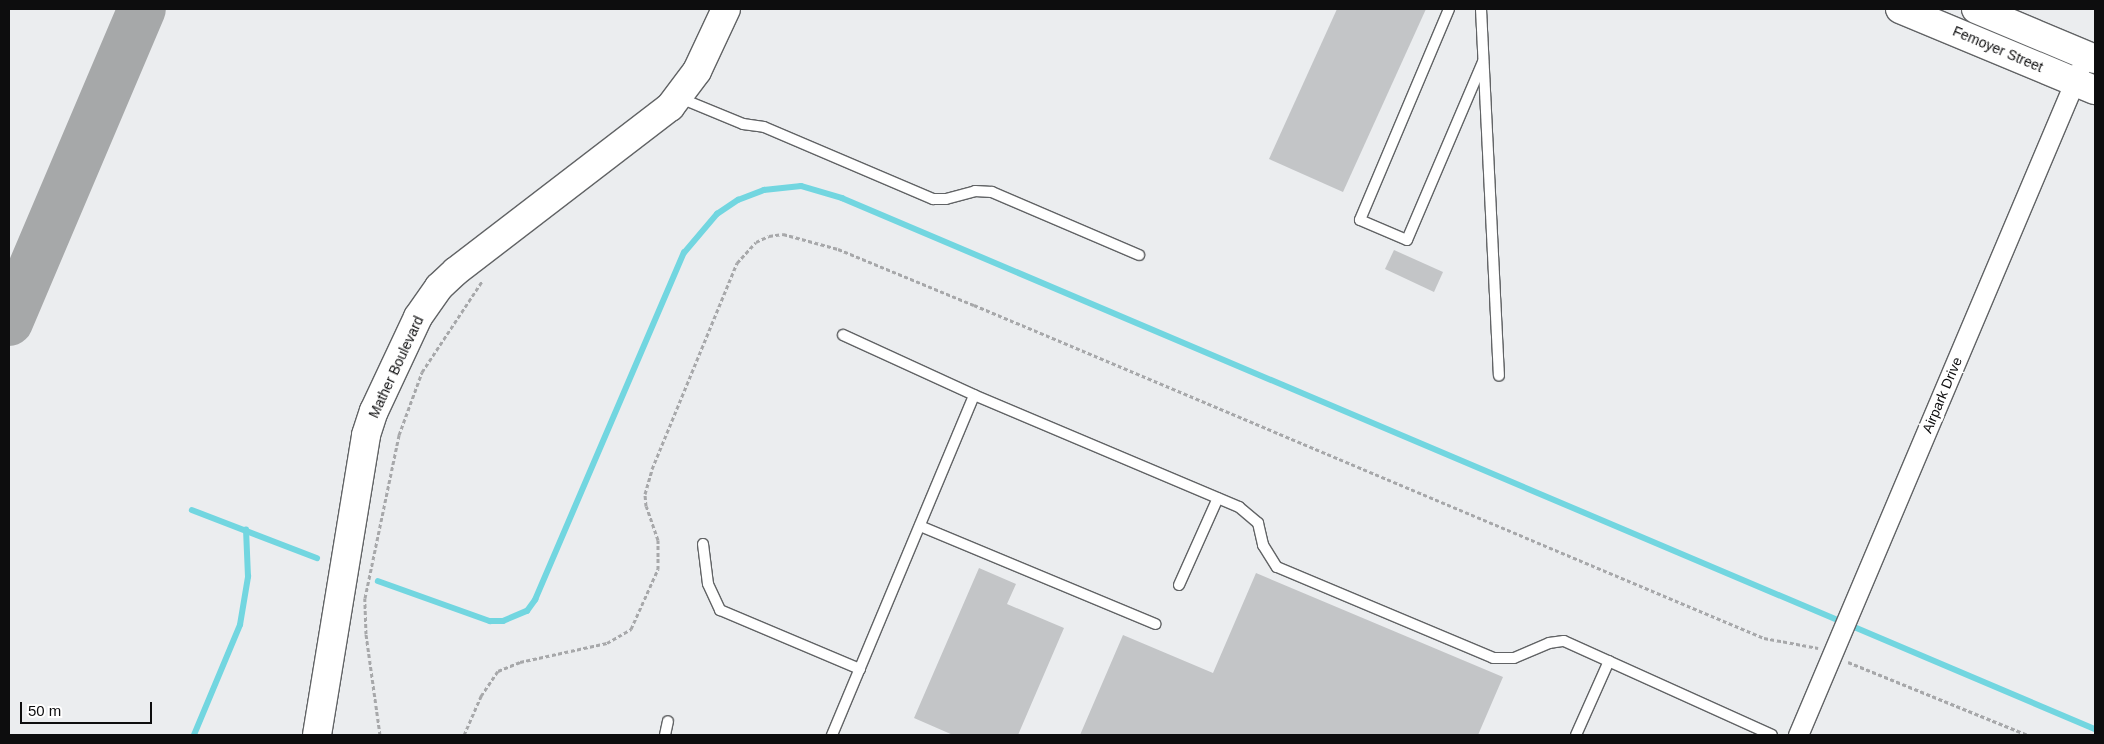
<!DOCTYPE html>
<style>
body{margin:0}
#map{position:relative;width:2104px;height:744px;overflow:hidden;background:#ebedef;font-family:Helvetica,sans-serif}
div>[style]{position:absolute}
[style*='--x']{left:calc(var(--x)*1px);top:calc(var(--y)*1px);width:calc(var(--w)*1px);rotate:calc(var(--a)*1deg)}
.stream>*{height:5.5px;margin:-2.75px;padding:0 2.75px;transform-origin:2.75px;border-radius:2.75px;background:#72d6e0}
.taxiway>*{height:48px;margin:-24px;padding:0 24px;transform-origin:24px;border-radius:24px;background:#a6a8a9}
.building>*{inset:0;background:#c3c5c7}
.path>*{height:3px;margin-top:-1.5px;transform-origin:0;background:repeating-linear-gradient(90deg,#a7a8aa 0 4px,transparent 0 6.5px)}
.roads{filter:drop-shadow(1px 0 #616365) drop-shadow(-1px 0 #616365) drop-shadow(0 1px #616365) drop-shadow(0 -1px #616365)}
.lane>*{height:10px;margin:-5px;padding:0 5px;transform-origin:5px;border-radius:5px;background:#fff}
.street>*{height:19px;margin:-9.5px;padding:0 9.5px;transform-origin:9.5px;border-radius:9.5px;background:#fff}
.secondary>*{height:28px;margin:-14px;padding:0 14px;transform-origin:14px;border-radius:14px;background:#fff}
span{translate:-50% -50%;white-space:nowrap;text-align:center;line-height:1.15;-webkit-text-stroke:5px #fff;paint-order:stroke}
.street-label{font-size:14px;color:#0d0d0e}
.frame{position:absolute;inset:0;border:10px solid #0d0d0e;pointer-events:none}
.scale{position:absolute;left:20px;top:702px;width:132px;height:22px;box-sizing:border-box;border:2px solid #0d0d0e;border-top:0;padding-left:6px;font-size:15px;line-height:18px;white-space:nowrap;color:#0d0d0e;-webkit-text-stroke:4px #fff;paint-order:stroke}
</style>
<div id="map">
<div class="stream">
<div style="--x:192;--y:510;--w:134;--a:21"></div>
<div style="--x:378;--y:581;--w:119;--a:19.7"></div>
<div style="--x:490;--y:621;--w:13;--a:0"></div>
<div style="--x:503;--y:621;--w:26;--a:-23"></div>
<div style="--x:527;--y:611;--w:14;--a:-54"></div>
<div style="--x:535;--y:600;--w:378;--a:-66.8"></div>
<div style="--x:684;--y:253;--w:51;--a:-49.8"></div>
<div style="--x:717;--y:214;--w:25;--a:-34"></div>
<div style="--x:738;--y:200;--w:28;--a:-21"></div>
<div style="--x:764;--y:190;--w:37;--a:-6"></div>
<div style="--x:801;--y:186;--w:43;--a:16.3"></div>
<div style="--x:842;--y:198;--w:1361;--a:22.97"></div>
<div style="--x:194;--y:735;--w:119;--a:-67.3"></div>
<div style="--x:240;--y:625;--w:49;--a:-80.5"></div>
<div style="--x:248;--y:577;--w:47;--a:-92.4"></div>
</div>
<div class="taxiway">
<div style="--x:9;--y:322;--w:340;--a:-67"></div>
</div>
<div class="building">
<div style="clip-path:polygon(1337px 9px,1426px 9px,1343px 192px,1269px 159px)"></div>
<div style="clip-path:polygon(1394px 250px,1443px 272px,1434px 292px,1385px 269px)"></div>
<div style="clip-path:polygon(979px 568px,1016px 584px,1007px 604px,1064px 628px,1018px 735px,953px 735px,914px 718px)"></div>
<div style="clip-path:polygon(1256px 573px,1503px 677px,1478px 735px,1080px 735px,1123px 635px,1213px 673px)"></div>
</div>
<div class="path">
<div style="--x:1848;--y:662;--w:194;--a:22.1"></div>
<div style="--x:380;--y:735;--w:102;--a:-97.9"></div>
<div style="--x:366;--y:634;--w:36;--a:-92"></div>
<div style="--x:365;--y:598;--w:167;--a:-78.2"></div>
<div style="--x:399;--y:435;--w:67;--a:-69.9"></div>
<div style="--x:422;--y:372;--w:110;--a:-56.5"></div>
<div style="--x:464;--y:735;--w:43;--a:-66.4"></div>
<div style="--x:481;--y:696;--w:30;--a:-56"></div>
<div style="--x:498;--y:671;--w:24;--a:-22"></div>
<div style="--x:520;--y:662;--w:89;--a:-12.3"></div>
<div style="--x:607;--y:643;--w:28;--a:-30"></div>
<div style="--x:631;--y:629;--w:66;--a:-65.8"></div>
<div style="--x:658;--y:569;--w:29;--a:-90"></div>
<div style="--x:658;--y:540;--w:36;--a:-109"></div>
<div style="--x:646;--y:506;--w:12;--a:-95"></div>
<div style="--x:645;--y:494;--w:26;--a:-74"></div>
<div style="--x:652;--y:469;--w:223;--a:-67.6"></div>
<div style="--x:737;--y:263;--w:28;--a:-48"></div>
<div style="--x:756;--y:242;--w:14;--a:-25"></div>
<div style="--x:769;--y:236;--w:14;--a:-8"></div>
<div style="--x:783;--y:234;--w:57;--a:15.3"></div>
<div style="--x:838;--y:249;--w:147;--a:22.4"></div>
<div style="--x:974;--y:305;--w:857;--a:22.86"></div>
<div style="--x:1764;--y:638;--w:55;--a:10.5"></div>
</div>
<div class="roads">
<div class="lane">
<div style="--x:1449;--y:9;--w:229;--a:112.9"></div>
<div style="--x:1360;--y:220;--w:51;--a:23.1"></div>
<div style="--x:1407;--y:240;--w:194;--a:-66.9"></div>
<div style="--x:1481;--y:9;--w:367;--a:87.2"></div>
<div style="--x:680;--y:98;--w:68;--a:22.4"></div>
<div style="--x:743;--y:124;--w:21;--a:8"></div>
<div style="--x:764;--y:127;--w:184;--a:23.1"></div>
<div style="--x:933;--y:199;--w:13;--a:0"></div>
<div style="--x:946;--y:199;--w:30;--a:-15"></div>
<div style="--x:975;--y:191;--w:17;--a:3"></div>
<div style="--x:992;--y:192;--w:160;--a:23.2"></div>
<div style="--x:843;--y:335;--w:144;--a:24.6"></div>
<div style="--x:974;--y:395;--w:288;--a:22.9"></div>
<div style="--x:1239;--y:507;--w:25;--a:40"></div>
<div style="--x:1258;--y:523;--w:23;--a:77"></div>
<div style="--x:1263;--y:545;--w:26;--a:58"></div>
<div style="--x:1277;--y:567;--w:234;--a:22.8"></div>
<div style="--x:1493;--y:658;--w:21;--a:0"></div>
<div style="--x:1514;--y:658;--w:38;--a:-23"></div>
<div style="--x:1549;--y:643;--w:15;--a:-8"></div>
<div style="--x:1564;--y:641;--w:228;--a:24.3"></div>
<div style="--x:920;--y:526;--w:255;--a:22.6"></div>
<div style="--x:703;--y:544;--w:40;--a:82.9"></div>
<div style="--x:708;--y:584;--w:29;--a:65"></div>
<div style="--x:720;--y:610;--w:152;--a:22.9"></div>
<div style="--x:1179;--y:585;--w:95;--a:-65.9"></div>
<div style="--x:665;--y:735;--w:14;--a:-78"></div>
<div style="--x:832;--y:735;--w:368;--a:-67.3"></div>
<div style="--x:1576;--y:735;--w:81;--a:-66"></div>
</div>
<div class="street">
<div style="--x:1798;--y:735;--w:721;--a:-67.06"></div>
</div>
<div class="secondary">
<div style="--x:1900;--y:9;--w:211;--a:22.6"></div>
<div style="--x:1976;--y:9;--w:129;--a:22.8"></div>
<div style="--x:317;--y:735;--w:304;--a:-80.7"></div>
<div style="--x:366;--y:435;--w:25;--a:-72"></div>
<div style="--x:374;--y:411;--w:104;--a:-64.9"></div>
<div style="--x:418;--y:317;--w:37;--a:-55"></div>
<div style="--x:439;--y:287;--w:23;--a:-43"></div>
<div style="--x:456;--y:271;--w:270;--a:-37.5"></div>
<div style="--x:670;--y:107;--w:45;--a:-53.1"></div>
<div style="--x:697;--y:71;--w:68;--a:-64.9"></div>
</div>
</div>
<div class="street-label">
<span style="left:1998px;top:49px;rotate:23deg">Femoyer Street</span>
<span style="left:396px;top:367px;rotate:-65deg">Mather Boulevard</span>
<span style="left:1942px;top:395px;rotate:-67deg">Airpark Drive</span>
</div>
<div class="frame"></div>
<div class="scale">50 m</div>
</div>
